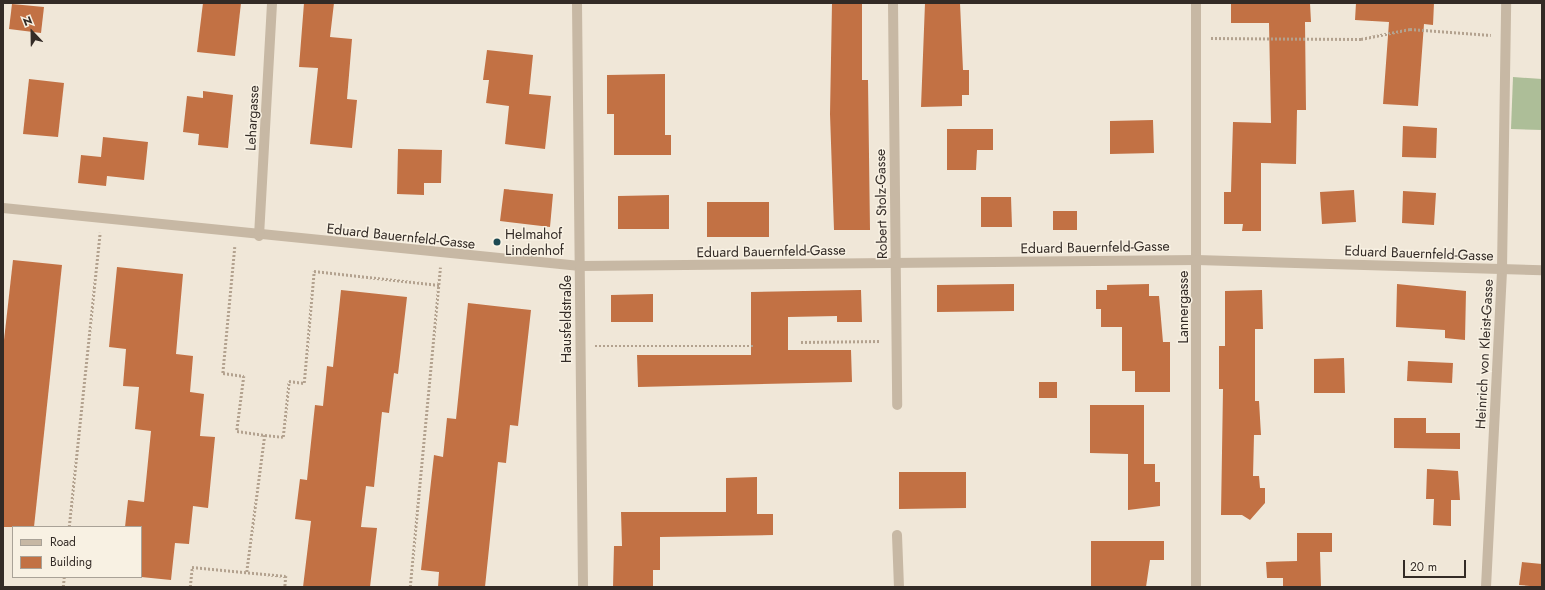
<!DOCTYPE html>
<meta charset="utf-8">
<style>
body{margin:0}
#map{position:relative;width:1545px;height:590px;overflow:hidden;background:#f0e7d8;font-family:Jost,sans-serif}
div>[style]{position:absolute}
[style*='--x']{left:calc(var(--x)*1px);top:calc(var(--y)*1px);width:calc(var(--w)*1px);rotate:calc(var(--a)*1deg)}
.green>*{inset:0;background:#adbe98}
.building>*{inset:0;background:#c27144}
.path>*{height:2.5px;margin-top:-1.25px;transform-origin:0;background:repeating-linear-gradient(90deg,#b3a28f 0 2px,transparent 0 4px)}
.minor>*{height:10px;margin:-5px;padding:0 5px;transform-origin:5px;border-radius:5px;background:#c7b8a4}
.dots>*{width:11px;height:11px;translate:-50% -50%;box-sizing:border-box;border:2px solid #f8f1e3;border-radius:50%}
span{translate:-50% -50%;white-space:nowrap;text-align:center;line-height:1.15;-webkit-text-stroke:3px #f8f1e3;paint-order:stroke}
.street-label{font-size:14px;color:#332b26}
.poi-label{font-size:14px;color:#332b26}
.left{translate:0 -50%;text-align:left}
.frame{position:absolute;inset:0;border:4px solid #332b26;pointer-events:none}
.legend{position:absolute;left:12px;top:526px;width:130px;height:52px;box-sizing:border-box;background:#f8f1e3;border:1px solid #a9a297;margin:0;padding:5px 7px;list-style:none;font-size:12px;color:#332b26}
.legend li{display:flex;align-items:center;gap:8px;height:20px}
.legend b{width:20px;border:1px solid #a9a297}
.north{position:absolute;left:12px;top:12px;width:40px;height:40px;-webkit-text-stroke:3px #f8f1e3;paint-order:stroke;rotate:338deg;font-size:11px;font-weight:700;line-height:16px;text-align:center;color:#332b26}
.north::after{content:'';display:block;margin:auto;width:14px;height:18px;background:#332b26;clip-path:polygon(50% 0,100% 100%,50% 72%,0 100%)}
.scale{position:absolute;left:1403px;top:560px;width:63px;height:18px;box-sizing:border-box;border:2px solid #332b26;border-top:0;padding-left:5px;font-size:12px;line-height:14px;white-space:nowrap;color:#332b26;-webkit-text-stroke:3px #f8f1e3;paint-order:stroke}
</style>
<div id="map">
<div class="green">
<div style="clip-path:polygon(1513px 77px,1542px 79px,1542px 130px,1511px 129px)"></div>
</div>
<div class="building">
<div style="clip-path:polygon(203px 3px,241px 3px,235px 56px,197px 52px)"></div>
<div style="clip-path:polygon(304px 3px,334px 3px,330px 37px,352px 39px,347px 99px,357px 100px,352px 148px,310px 144px,318px 68px,299px 67px)"></div>
<div style="clip-path:polygon(832px 3px,862px 3px,862px 80px,868px 80px,870px 230px,834px 230px,830px 114px)"></div>
<div style="clip-path:polygon(925px 3px,960px 3px,963px 70px,969px 70px,969px 95px,962px 95px,962px 106px,921px 107px)"></div>
<div style="clip-path:polygon(1231px 3px,1310px 3px,1311px 22px,1305px 22px,1306px 110px,1297px 110px,1296px 164px,1261px 163px,1261px 231px,1242px 231px,1243px 224px,1224px 224px,1224px 192px,1231px 192px,1233px 122px,1271px 123px,1269px 23px,1231px 23px)"></div>
<div style="clip-path:polygon(1356px 3px,1434px 3px,1433px 25px,1424px 24px,1418px 106px,1383px 104px,1389px 22px,1355px 20px)"></div>
<div style="clip-path:polygon(12px 4px,44px 7px,41px 33px,9px 29px)"></div>
<div style="clip-path:polygon(487px 50px,533px 55px,529px 94px,551px 96px,545px 149px,505px 144px,509px 106px,486px 103px,489px 80px,483px 80px)"></div>
<div style="clip-path:polygon(665px 74px,665px 135px,671px 135px,671px 155px,614px 155px,614px 114px,607px 114px,607px 75px)"></div>
<div style="clip-path:polygon(29px 79px,64px 83px,58px 137px,23px 134px)"></div>
<div style="clip-path:polygon(203px 91px,233px 95px,228px 148px,198px 145px,199px 134px,183px 132px,187px 96px,203px 98px)"></div>
<div style="clip-path:polygon(1153px 120px,1154px 153px,1110px 154px,1110px 121px)"></div>
<div style="clip-path:polygon(1403px 126px,1437px 128px,1436px 158px,1402px 157px)"></div>
<div style="clip-path:polygon(947px 129px,993px 129px,993px 150px,977px 150px,976px 170px,947px 170px)"></div>
<div style="clip-path:polygon(103px 137px,148px 142px,144px 180px,107px 176px,106px 186px,78px 183px,81px 155px,101px 157px)"></div>
<div style="clip-path:polygon(398px 149px,442px 150px,441px 183px,424px 183px,424px 195px,397px 194px)"></div>
<div style="clip-path:polygon(504px 189px,553px 194px,550px 227px,500px 221px)"></div>
<div style="clip-path:polygon(1354px 190px,1356px 222px,1322px 224px,1320px 192px)"></div>
<div style="clip-path:polygon(1403px 191px,1436px 193px,1434px 225px,1402px 223px)"></div>
<div style="clip-path:polygon(669px 195px,669px 229px,618px 229px,618px 196px)"></div>
<div style="clip-path:polygon(981px 197px,1011px 197px,1012px 227px,981px 227px)"></div>
<div style="clip-path:polygon(707px 202px,769px 202px,769px 237px,707px 237px)"></div>
<div style="clip-path:polygon(1053px 211px,1077px 211px,1077px 230px,1053px 230px)"></div>
<div style="clip-path:polygon(13px 260px,62px 265px,34px 527px,3px 527px,3px 349px)"></div>
<div style="clip-path:polygon(117px 267px,183px 274px,176px 354px,193px 356px,190px 392px,204px 394px,200px 436px,215px 437px,208px 508px,193px 506px,189px 544px,175px 543px,171px 580px,141px 577px,141px 527px,125px 527px,128px 500px,144px 502px,151px 431px,135px 429px,139px 387px,123px 386px,126px 349px,109px 347px)"></div>
<div style="clip-path:polygon(1014px 284px,1014px 311px,937px 312px,937px 285px)"></div>
<div style="clip-path:polygon(1149px 284px,1149px 296px,1159px 296px,1163px 342px,1170px 342px,1170px 392px,1135px 392px,1135px 371px,1122px 371px,1122px 327px,1101px 327px,1101px 309px,1096px 309px,1096px 290px,1107px 290px,1107px 285px)"></div>
<div style="clip-path:polygon(1397px 284px,1466px 291px,1465px 340px,1445px 338px,1445px 330px,1396px 327px)"></div>
<div style="clip-path:polygon(341px 290px,407px 297px,398px 374px,394px 373px,389px 413px,382px 412px,374px 487px,366px 486px,361px 527px,377px 528px,370px 587px,303px 587px,311px 521px,295px 519px,300px 479px,307px 480px,315px 405px,323px 406px,327px 366px,333px 367px)"></div>
<div style="clip-path:polygon(861px 290px,862px 322px,837px 322px,837px 316px,788px 317px,788px 350px,851px 350px,852px 382px,638px 387px,637px 355px,751px 355px,751px 292px)"></div>
<div style="clip-path:polygon(1262px 290px,1263px 329px,1255px 329px,1255px 401px,1259px 401px,1261px 435px,1254px 435px,1253px 476px,1259px 476px,1260px 488px,1265px 488px,1265px 503px,1250px 520px,1242px 515px,1221px 515px,1223px 389px,1219px 389px,1219px 346px,1225px 346px,1225px 291px)"></div>
<div style="clip-path:polygon(653px 294px,653px 322px,611px 322px,611px 295px)"></div>
<div style="clip-path:polygon(468px 303px,531px 310px,518px 426px,510px 425px,506px 463px,498px 462px,485px 587px,438px 587px,439px 572px,421px 570px,434px 455px,443px 457px,447px 418px,456px 419px)"></div>
<div style="clip-path:polygon(1344px 358px,1345px 393px,1314px 393px,1314px 359px)"></div>
<div style="clip-path:polygon(1408px 361px,1453px 363px,1452px 383px,1407px 381px)"></div>
<div style="clip-path:polygon(1039px 382px,1057px 382px,1057px 398px,1039px 398px)"></div>
<div style="clip-path:polygon(1090px 405px,1144px 405px,1144px 464px,1155px 464px,1155px 482px,1160px 482px,1160px 506px,1128px 510px,1128px 454px,1090px 453px)"></div>
<div style="clip-path:polygon(1394px 418px,1426px 418px,1426px 433px,1460px 433px,1460px 449px,1394px 448px)"></div>
<div style="clip-path:polygon(1427px 469px,1458px 471px,1460px 500px,1451px 500px,1451px 526px,1433px 525px,1434px 499px,1426px 499px)"></div>
<div style="clip-path:polygon(899px 472px,966px 472px,966px 508px,899px 509px)"></div>
<div style="clip-path:polygon(757px 477px,757px 514px,773px 514px,773px 535px,660px 537px,660px 570px,653px 570px,653px 587px,613px 587px,614px 546px,622px 546px,621px 512px,726px 512px,726px 478px)"></div>
<div style="clip-path:polygon(1297px 533px,1332px 533px,1332px 552px,1320px 552px,1321px 587px,1283px 587px,1283px 578px,1267px 578px,1266px 562px,1297px 561px)"></div>
<div style="clip-path:polygon(1091px 541px,1164px 541px,1164px 560px,1150px 560px,1146px 587px,1091px 587px)"></div>
<div style="clip-path:polygon(1522px 562px,1542px 564px,1542px 587px,1519px 585px)"></div>
</div>
<div class="path">
<div style="--x:1211;--y:38;--w:150;--a:0.4"></div>
<div style="--x:1361;--y:39;--w:50;--a:-11.5"></div>
<div style="--x:1410;--y:29;--w:81;--a:4.2"></div>
<div style="--x:235;--y:247;--w:127;--a:95.4"></div>
<div style="--x:223;--y:373;--w:21;--a:8"></div>
<div style="--x:244;--y:376;--w:55;--a:97.3"></div>
<div style="--x:237;--y:431;--w:28;--a:8"></div>
<div style="--x:265;--y:435;--w:138;--a:97.5"></div>
<div style="--x:801;--y:342;--w:80;--a:-0.7"></div>
<div style="--x:595;--y:346;--w:158;--a:0"></div>
<div style="--x:265;--y:435;--w:18;--a:6"></div>
<div style="--x:283;--y:437;--w:56;--a:-83.9"></div>
<div style="--x:289;--y:381;--w:15;--a:8"></div>
<div style="--x:304;--y:383;--w:112;--a:-84.9"></div>
<div style="--x:314;--y:271;--w:126;--a:6.4"></div>
<div style="--x:69;--y:527;--w:296;--a:-84"></div>
<div style="--x:63;--y:587;--w:10;--a:-84"></div>
<div style="--x:190;--y:587;--w:20;--a:-84"></div>
<div style="--x:192;--y:567;--w:94;--a:5.5"></div>
<div style="--x:286;--y:576;--w:11;--a:95"></div>
<div style="--x:410;--y:587;--w:321;--a:-84.6"></div>
</div>
<div class="minor">
<div style="--x:577;--y:3;--w:584;--a:89.41"></div>
<div style="--x:893;--y:3;--w:402;--a:89.4"></div>
<div style="--x:1196;--y:3;--w:584;--a:90"></div>
<div style="--x:3;--y:208;--w:580;--a:5.74"></div>
<div style="--x:580;--y:266;--w:617;--a:-0.56"></div>
<div style="--x:1197;--y:260;--w:345;--a:1.7"></div>
<div style="--x:259;--y:236;--w:233;--a:-86.8"></div>
<div style="--x:897;--y:535;--w:52;--a:87.8"></div>
<div style="--x:1486;--y:587;--w:318;--a:-87.1"></div>
<div style="--x:1502;--y:269;--w:266;--a:-89.1"></div>
</div>
<div class="dots">
<div style="left:497px;top:242px;background:#1d4952"></div>
</div>
<div class="street-label">
<span style="left:252px;top:118px;rotate:-87deg">Lehargasse</span>
<span style="left:881px;top:204px;rotate:-91deg">Robert Stolz-Gasse</span>
<span style="left:401px;top:236px;rotate:6deg">Eduard Bauernfeld-Gasse</span>
<span style="left:1095px;top:247px;rotate:-1deg">Eduard Bauernfeld-Gasse</span>
<span style="left:771px;top:251px;rotate:-1deg">Eduard Bauernfeld-Gasse</span>
<span style="left:1419px;top:253px;rotate:2deg">Eduard Bauernfeld-Gasse</span>
<span style="left:1183px;top:307px;rotate:-90deg">Lannergasse</span>
<span style="left:566px;top:319px;rotate:-90deg">Hausfeldstraße</span>
<span style="left:1484px;top:354px;rotate:-87deg">Heinrich von Kleist-Gasse</span>
</div>
<div class="poi-label">
<span class="left" style="left:505px;top:242px">Helmahof<br>Lindenhof</span>
</div>
<div class="frame"></div>
<ul class="legend">
<li><b style="height:5px;background:#c7b8a4"></b>Road</li>
<li><b style="height:11px;background:#c27144"></b>Building</li>
</ul>
<div class="north">N</div>
<div class="scale">20 m</div>
</div>
